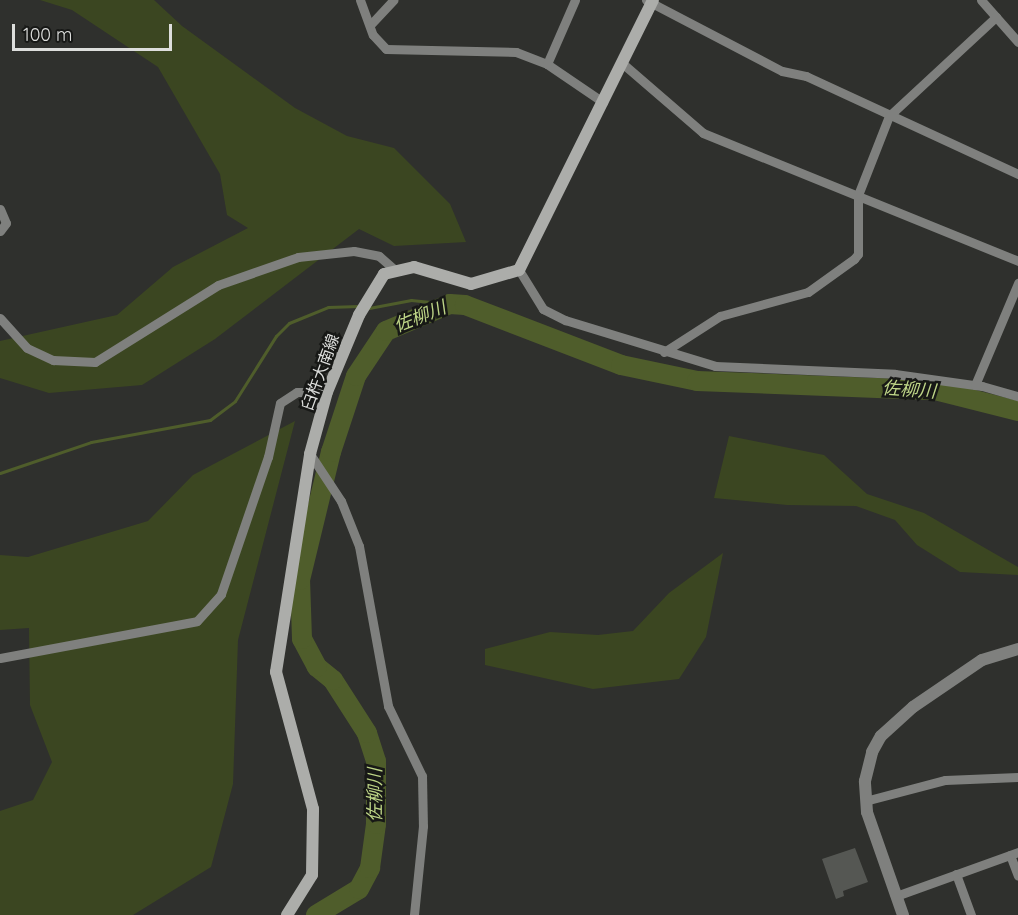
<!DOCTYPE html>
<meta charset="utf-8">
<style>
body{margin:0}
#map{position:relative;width:1018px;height:915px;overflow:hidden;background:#2f302d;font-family:Quicksand,"Noto Sans JP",sans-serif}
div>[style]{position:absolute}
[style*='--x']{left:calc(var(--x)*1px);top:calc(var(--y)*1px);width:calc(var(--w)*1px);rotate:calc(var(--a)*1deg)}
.green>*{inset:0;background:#3b4621}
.stream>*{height:3px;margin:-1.5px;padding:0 1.5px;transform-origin:1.5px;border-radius:1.5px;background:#4f5d2b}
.river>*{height:20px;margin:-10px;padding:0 10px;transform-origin:10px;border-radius:10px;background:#4f5d2b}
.building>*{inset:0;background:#555753}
.minor>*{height:9px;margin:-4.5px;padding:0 4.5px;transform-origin:4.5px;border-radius:4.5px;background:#7f807e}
.tertiary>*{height:12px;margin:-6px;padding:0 6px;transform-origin:6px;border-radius:6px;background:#7f807e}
.secondary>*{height:12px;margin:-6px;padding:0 6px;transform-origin:6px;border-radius:6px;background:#acadaa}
span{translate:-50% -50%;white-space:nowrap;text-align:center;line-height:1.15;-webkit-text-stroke:5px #171816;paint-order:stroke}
.street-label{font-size:16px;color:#dddedc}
.water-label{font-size:18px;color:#bed587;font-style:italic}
.scale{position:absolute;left:12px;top:24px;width:160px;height:27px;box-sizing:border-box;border:3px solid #dddedc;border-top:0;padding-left:8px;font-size:18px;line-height:21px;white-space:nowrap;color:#dddedc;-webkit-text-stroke:4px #171816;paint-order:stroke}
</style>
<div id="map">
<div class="green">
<div style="clip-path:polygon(40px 0,154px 0,182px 26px,295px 108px,347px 136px,394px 148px,450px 204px,466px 242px,394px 246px,359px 229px,215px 339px,142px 385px,49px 393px,0 378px,0 341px,117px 315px,173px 267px,248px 228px,227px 215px,220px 174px,158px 67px,72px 10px)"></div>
<div style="clip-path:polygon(295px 421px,238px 640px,233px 784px,211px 867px,133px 915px,0 915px,0 811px,33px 800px,52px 762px,30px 705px,29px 628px,0 630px,0 555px,28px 557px,148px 521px,193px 475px)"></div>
<div style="clip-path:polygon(729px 436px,824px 455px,867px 494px,924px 513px,1018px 567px,1018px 575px,960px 572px,917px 545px,895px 520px,856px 506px,787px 505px,714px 498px)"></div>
<div style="clip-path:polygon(723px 553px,706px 637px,679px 679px,593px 689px,485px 665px,485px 649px,550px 632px,598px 635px,633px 631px,669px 593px)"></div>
</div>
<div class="stream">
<div style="--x:369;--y:308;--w:43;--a:-10.8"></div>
<div style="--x:411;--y:300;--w:39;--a:6"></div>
<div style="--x:0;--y:473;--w:96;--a:-18.8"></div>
<div style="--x:91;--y:442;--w:121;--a:-10.5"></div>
<div style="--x:210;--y:420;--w:31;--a:-37"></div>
<div style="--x:235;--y:401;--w:77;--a:-57.8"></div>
<div style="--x:276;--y:336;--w:18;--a:-45"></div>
<div style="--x:289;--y:323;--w:42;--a:-22.3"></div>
<div style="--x:328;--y:307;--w:31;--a:-2"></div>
</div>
<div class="river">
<div style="--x:316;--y:915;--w:50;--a:-31.2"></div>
<div style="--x:359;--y:889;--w:24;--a:-62"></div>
<div style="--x:370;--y:868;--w:44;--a:-82.2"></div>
<div style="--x:376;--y:824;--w:63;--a:-90"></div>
<div style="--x:376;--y:761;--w:29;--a:-108"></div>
<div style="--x:367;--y:733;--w:63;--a:-122.7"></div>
<div style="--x:333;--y:680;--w:21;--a:-141"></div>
<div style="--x:317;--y:667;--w:32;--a:-118"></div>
<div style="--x:302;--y:639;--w:59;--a:-91.9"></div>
<div style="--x:300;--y:580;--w:132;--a:-76.4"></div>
<div style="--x:331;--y:452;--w:80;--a:-71.8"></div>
<div style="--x:356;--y:376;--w:54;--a:-56.3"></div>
<div style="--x:386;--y:331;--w:69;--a:-22.9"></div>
<div style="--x:450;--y:304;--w:15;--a:4"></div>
<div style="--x:465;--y:305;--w:167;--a:21"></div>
<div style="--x:621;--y:365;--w:78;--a:11.9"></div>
<div style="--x:697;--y:381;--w:238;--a:2.2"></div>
<div style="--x:935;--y:390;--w:86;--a:14.2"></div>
</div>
<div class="building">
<div style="clip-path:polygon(855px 848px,868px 882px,843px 891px,844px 896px,836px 899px,822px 859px)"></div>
</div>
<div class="minor">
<div style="--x:360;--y:0;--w:37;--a:70"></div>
<div style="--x:373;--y:35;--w:19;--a:47"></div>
<div style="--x:386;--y:49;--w:130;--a:1.3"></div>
<div style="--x:516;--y:52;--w:33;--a:21"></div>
<div style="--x:547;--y:64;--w:68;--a:34.2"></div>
<div style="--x:646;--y:0;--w:153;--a:27.6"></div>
<div style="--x:782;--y:71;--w:25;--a:12"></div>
<div style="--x:806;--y:76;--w:234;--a:24.8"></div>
<div style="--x:981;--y:0;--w:56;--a:48.6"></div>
<div style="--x:371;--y:24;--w:33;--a:-47"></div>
<div style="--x:622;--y:63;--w:107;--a:40.8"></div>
<div style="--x:703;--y:133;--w:340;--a:22.1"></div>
<div style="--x:547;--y:64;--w:70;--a:-66.4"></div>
<div style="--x:0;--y:209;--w:15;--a:67"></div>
<div style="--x:6;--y:223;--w:10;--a:127"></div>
<div style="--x:519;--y:270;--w:46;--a:58.4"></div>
<div style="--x:543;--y:309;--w:25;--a:27"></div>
<div style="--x:565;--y:320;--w:157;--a:17"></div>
<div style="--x:715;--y:366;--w:180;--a:2.5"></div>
<div style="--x:895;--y:374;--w:88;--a:7.9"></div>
<div style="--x:982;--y:386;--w:37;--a:16"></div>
<div style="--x:0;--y:318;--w:40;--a:48"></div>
<div style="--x:27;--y:348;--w:29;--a:25"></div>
<div style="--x:53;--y:360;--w:42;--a:2.7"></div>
<div style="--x:95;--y:362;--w:145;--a:-32"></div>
<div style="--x:218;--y:285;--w:85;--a:-19.3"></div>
<div style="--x:298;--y:257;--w:56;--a:-6.1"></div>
<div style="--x:354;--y:251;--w:25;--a:11"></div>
<div style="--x:379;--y:256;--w:21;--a:41"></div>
<div style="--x:664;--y:352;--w:67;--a:-32.7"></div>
<div style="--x:720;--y:316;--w:91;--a:-15.3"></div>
<div style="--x:808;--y:292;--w:57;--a:-35.7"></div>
<div style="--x:854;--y:259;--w:6;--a:-51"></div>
<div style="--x:858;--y:254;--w:59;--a:-90"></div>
<div style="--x:858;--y:195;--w:85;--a:-68.6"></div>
<div style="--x:889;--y:116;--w:146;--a:-42.8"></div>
<div style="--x:975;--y:385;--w:111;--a:-67.1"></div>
<div style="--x:310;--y:454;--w:56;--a:56.6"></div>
<div style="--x:341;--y:501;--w:48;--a:68.2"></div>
<div style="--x:359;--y:546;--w:163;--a:79.7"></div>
<div style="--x:388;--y:706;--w:78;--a:64.1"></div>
<div style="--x:422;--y:776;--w:50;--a:88.9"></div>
<div style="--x:423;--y:826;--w:89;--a:95.8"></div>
<div style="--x:0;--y:658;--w:200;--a:-10.6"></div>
<div style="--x:197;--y:621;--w:36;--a:-48"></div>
<div style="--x:221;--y:594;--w:145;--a:-71.1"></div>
<div style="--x:268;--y:457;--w:55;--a:-77.5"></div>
<div style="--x:280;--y:403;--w:20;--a:-33"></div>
<div style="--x:297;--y:392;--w:30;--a:0"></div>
<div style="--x:865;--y:801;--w:83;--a:-14.7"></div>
<div style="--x:945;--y:780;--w:73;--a:-2.4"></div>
<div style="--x:1010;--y:855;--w:22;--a:69"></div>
<div style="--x:956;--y:874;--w:44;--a:69.9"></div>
<div style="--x:896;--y:896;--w:130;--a:-19.8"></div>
</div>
<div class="tertiary">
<div style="--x:903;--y:915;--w:109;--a:-109.3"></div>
<div style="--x:867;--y:812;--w:31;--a:-94"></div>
<div style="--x:865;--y:781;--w:30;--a:-76"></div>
<div style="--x:872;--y:752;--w:18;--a:-61"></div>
<div style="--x:881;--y:736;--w:43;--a:-42.2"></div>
<div style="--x:913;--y:707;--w:83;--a:-34.3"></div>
<div style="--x:982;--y:660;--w:38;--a:-17"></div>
</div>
<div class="secondary">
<div style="--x:287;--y:915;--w:47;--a:-58"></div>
<div style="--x:312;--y:875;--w:66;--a:-89.1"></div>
<div style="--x:313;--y:809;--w:142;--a:-105.1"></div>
<div style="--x:276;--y:672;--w:221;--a:-81.1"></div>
<div style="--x:310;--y:454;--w:64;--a:-74.7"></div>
<div style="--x:327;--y:392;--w:83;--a:-67.4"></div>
<div style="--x:359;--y:315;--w:48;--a:-58.6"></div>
<div style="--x:384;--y:274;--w:31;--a:-13"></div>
<div style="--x:414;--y:267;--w:59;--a:16.6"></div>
<div style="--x:471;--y:284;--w:50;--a:-16.3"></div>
<div style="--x:519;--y:270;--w:301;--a:-63.6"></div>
</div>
<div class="street-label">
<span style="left:320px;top:372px;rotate:-70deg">臼杵大南線</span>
</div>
<div class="water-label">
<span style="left:420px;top:317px;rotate:-22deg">佐柳川</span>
<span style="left:909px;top:390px;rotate:4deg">佐柳川</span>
<span style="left:375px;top:795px;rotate:-90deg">佐柳川</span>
</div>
<div class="scale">100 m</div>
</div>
